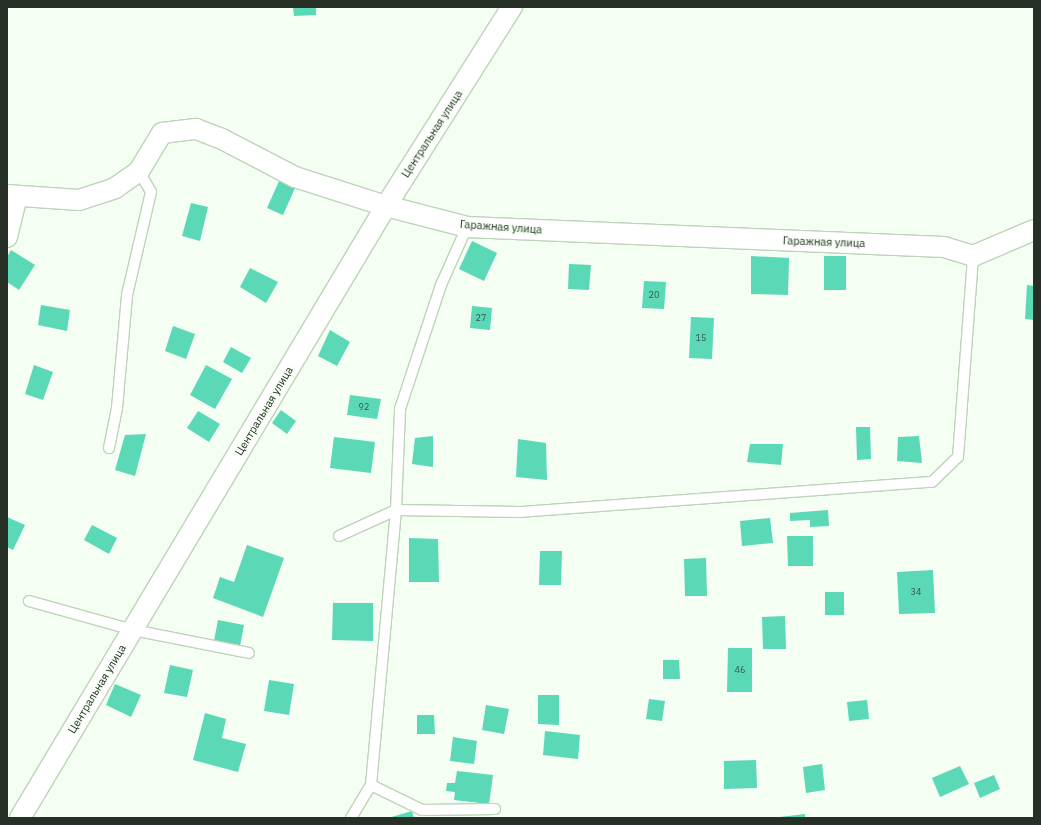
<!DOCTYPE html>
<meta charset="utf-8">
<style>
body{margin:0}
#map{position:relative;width:1041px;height:825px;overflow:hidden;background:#f4fef2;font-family:"IBM Plex Sans",sans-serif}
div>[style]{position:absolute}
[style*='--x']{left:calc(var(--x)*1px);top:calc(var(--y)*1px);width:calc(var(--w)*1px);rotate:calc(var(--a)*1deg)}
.building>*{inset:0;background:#5bd8b6}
.roads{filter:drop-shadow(1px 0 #bdd4b9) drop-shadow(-1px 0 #bdd4b9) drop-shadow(0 1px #bdd4b9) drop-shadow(0 -1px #bdd4b9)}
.lane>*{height:10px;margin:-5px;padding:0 5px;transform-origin:5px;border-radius:5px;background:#fff}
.street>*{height:20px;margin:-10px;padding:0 10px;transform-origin:10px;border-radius:10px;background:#fff}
span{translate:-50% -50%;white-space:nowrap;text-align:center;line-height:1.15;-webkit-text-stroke:3px #f4fef2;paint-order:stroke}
.number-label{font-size:9px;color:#345a4a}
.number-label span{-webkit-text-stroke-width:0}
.street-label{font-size:11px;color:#273026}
.frame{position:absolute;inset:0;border:8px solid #273026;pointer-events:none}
</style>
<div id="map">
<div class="building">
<div style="clip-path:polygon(293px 7px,316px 7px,316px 15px,294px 16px)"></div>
<div style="clip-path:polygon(280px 179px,296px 186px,283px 215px,267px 208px)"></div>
<div style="clip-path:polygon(191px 203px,208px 207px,200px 241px,182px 236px)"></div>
<div style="clip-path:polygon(472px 241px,497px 253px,484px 281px,459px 269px)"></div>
<div style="clip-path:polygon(11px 250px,35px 265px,19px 290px,7px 282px,7px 257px)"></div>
<div style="clip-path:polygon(751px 256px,789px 258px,788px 295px,751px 294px)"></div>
<div style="clip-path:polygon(824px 256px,846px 256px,846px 290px,824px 290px)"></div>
<div style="clip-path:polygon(569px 264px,591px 265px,589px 290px,568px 289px)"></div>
<div style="clip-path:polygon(250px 268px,278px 282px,266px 303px,240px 287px)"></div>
<div style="clip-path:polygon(644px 281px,666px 282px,664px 309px,642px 308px)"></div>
<div style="clip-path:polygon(1027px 285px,1034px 286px,1034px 320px,1025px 319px)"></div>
<div style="clip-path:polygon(41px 305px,70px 310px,67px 331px,38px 325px)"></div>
<div style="clip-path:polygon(472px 306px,492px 308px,490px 330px,470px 328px)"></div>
<div style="clip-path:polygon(691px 317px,714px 318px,712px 359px,689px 358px)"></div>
<div style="clip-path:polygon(173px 326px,195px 334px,186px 359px,165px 351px)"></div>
<div style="clip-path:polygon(330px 330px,350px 342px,337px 366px,318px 356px)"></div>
<div style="clip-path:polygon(231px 347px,251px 358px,242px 373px,223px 362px)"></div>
<div style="clip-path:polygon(34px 365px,53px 372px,43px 400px,25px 394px)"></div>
<div style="clip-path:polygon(206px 365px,232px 379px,215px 409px,190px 395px)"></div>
<div style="clip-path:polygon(350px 395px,381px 399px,377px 419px,347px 415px)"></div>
<div style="clip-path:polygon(281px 410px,296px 421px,287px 434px,272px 423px)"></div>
<div style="clip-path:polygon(198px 411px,220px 424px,209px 442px,187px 428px)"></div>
<div style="clip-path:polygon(856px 427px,870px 427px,871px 459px,857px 460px)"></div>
<div style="clip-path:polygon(146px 434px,135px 476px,115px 470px,125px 435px)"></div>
<div style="clip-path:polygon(433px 436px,433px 467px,412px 464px,415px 438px)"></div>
<div style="clip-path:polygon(919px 436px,922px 463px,897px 461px,898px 437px)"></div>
<div style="clip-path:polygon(334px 437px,375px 442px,371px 473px,330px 468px)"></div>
<div style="clip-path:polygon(518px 439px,546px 443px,547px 480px,516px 477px)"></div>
<div style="clip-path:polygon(750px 444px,783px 444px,781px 465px,747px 462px)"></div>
<div style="clip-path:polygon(828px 510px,829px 526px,810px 527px,810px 520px,790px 521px,790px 513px)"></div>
<div style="clip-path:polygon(7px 517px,25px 525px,13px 550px,7px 547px)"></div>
<div style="clip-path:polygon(770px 518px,773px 543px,742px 546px,740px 521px)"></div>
<div style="clip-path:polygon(92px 525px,117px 538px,109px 554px,84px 540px)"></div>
<div style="clip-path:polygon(787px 536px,813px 536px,813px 566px,788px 566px)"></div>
<div style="clip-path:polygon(409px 538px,438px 539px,439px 582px,409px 582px)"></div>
<div style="clip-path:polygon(247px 545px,284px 558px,263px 617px,213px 598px,220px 577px,234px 582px)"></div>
<div style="clip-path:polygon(540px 551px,562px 551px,561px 585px,539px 585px)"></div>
<div style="clip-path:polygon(706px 558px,707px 596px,685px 596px,684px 559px)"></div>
<div style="clip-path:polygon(933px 570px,935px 613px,899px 614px,897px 572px)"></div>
<div style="clip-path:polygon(825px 592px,844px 592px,844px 615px,825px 615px)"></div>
<div style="clip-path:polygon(333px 603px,373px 603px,373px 641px,332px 640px)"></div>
<div style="clip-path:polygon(785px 616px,786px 649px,763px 649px,762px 617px)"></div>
<div style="clip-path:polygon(218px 620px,244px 625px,240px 646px,214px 641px)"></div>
<div style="clip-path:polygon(728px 648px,752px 648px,752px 692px,727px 692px)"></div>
<div style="clip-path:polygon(663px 660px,679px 660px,680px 679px,663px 679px)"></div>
<div style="clip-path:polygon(170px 665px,193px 670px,187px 697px,164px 693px)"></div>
<div style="clip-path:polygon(269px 680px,294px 684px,289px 715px,264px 711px)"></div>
<div style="clip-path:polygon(115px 684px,141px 695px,131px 717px,106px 705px)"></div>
<div style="clip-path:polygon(538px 695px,559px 695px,559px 725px,538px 724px)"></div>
<div style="clip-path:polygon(649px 699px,665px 701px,662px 721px,646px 719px)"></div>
<div style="clip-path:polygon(867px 700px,869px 719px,849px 721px,847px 702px)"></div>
<div style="clip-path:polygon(486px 705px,509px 709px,504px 734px,482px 730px)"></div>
<div style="clip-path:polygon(205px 713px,226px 719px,222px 738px,246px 744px,238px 772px,193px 760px)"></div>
<div style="clip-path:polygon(417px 715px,434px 715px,435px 734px,417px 734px)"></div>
<div style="clip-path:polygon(545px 731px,580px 735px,578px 759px,543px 755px)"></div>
<div style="clip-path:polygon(453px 737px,477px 741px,474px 764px,450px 761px)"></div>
<div style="clip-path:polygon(756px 760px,757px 788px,724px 789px,724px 761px)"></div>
<div style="clip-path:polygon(822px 764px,825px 790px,806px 793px,803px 767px)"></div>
<div style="clip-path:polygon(960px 766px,969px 784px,940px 797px,932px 778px)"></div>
<div style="clip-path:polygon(457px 771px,493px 775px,489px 804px,454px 800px,455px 792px,446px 791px,447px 783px,455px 783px)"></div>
<div style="clip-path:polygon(994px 775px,1000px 789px,980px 798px,974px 783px)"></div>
<div style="clip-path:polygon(412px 811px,414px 818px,388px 818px)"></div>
<div style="clip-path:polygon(805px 814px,805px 818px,780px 818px,780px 817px)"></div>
</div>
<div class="roads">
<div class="lane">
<div style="--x:109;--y:448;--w:41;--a:-78.7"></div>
<div style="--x:117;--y:408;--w:113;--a:-84.9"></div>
<div style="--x:127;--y:295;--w:106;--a:-76.9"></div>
<div style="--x:151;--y:192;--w:24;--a:-120"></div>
<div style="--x:339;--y:536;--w:63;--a:-24.5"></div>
<div style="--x:396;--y:510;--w:124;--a:0.9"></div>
<div style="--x:520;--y:512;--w:413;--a:-4.2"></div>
<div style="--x:932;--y:482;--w:36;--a:-44"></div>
<div style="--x:958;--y:457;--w:202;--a:-85.7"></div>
<div style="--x:29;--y:601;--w:108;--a:15.6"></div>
<div style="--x:133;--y:630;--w:118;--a:11.2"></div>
<div style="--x:371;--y:785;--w:57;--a:26.1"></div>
<div style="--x:422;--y:810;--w:73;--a:-0.8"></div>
<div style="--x:351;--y:818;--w:39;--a:-59"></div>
<div style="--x:371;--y:785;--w:276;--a:-84.8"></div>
<div style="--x:396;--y:510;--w:101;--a:-87.7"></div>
<div style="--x:400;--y:409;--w:131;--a:-71.7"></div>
<div style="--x:441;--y:285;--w:64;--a:-65.9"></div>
</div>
<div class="street">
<div style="--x:7;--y:195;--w:72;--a:4"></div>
<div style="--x:79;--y:200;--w:38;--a:-18"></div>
<div style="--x:115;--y:188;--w:29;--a:-35"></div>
<div style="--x:139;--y:171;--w:44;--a:-58.8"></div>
<div style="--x:162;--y:133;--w:34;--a:-7"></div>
<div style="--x:196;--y:129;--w:28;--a:21"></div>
<div style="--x:222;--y:139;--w:82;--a:27.5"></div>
<div style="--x:295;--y:177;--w:96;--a:17.7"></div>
<div style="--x:386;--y:206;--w:84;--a:14.5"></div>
<div style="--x:467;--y:227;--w:477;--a:2.4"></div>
<div style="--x:944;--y:247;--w:30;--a:17"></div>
<div style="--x:973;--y:256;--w:66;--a:-23.1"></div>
<div style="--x:7;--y:237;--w:42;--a:-76.3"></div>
<div style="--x:20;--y:818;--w:713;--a:-59.12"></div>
<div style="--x:386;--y:206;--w:236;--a:-57.7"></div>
</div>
</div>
<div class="number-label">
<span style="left:654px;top:295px">20</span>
<span style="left:481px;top:318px">27</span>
<span style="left:701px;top:338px">15</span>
<span style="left:364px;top:407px">92</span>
<span style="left:916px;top:592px">34</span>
<span style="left:740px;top:670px">46</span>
</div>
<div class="street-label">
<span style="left:432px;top:134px;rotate:-57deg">Центральная улица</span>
<span style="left:501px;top:227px;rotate:4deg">Гаражная улица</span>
<span style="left:824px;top:242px;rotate:2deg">Гаражная улица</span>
<span style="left:264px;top:411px;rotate:-59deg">Центральная улица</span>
<span style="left:97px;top:689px;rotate:-59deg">Центральная улица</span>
</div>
<div class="frame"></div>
</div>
